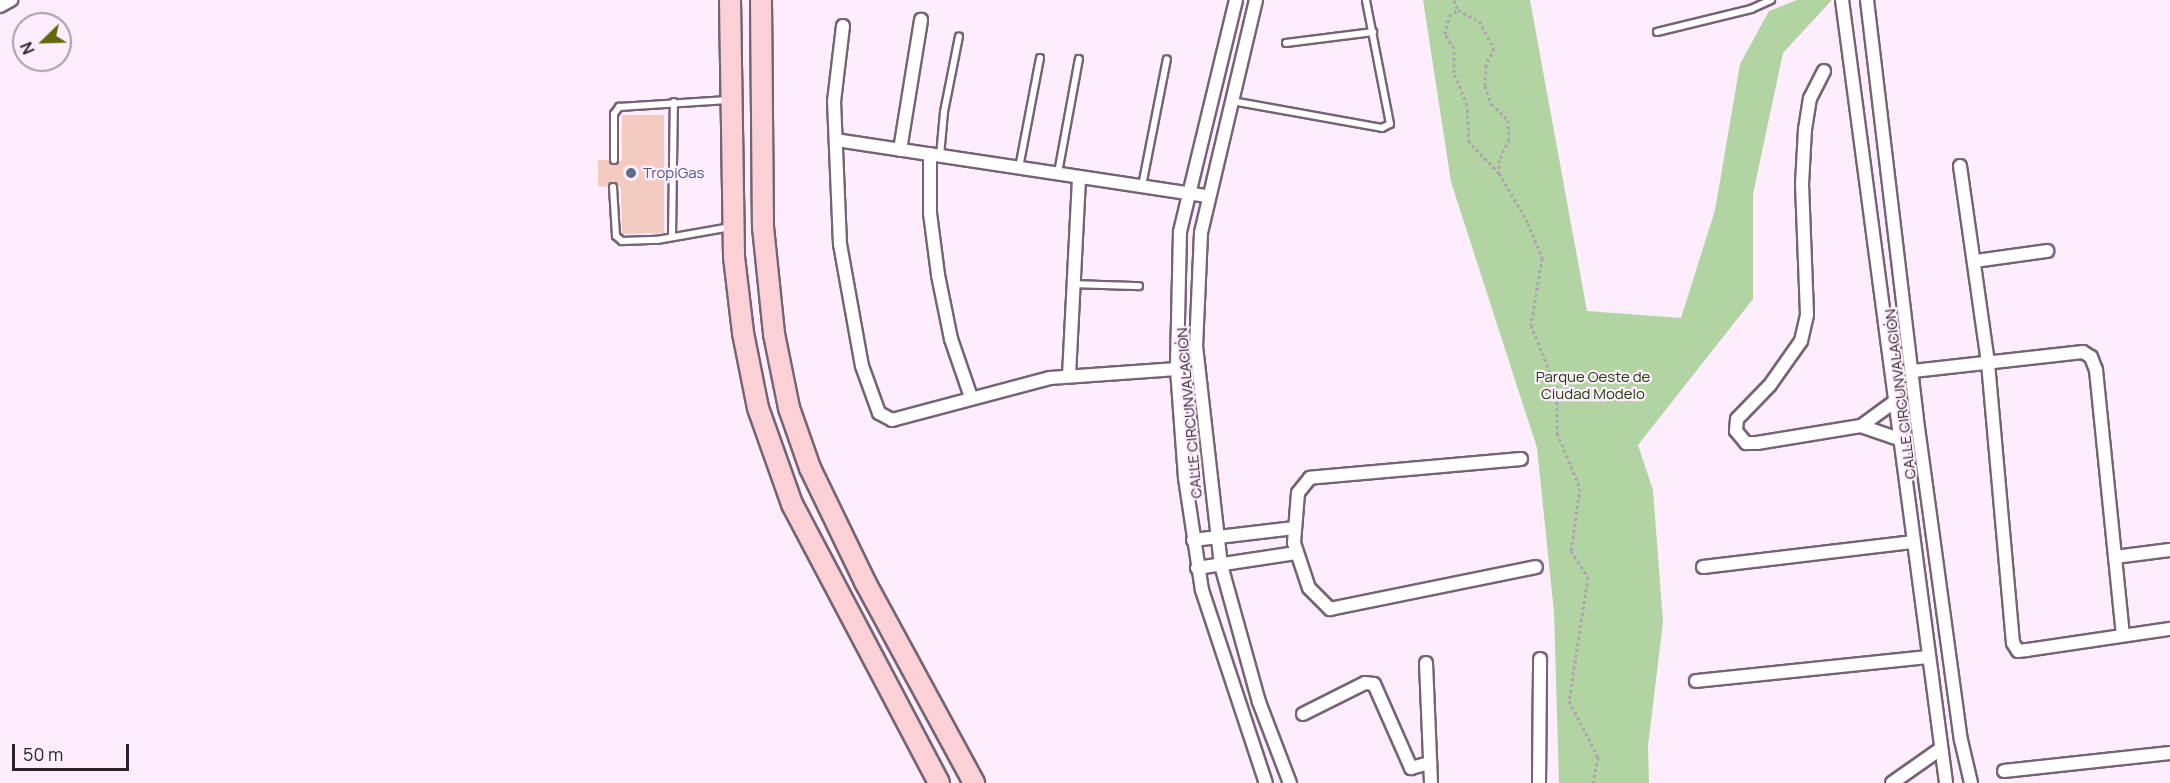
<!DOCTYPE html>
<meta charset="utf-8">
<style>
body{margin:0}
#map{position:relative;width:2170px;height:783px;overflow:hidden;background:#feeefd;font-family:Manrope,sans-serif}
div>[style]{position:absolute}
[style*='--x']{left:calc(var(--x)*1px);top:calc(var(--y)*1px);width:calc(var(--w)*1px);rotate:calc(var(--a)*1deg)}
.green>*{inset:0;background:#b2d4a2}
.building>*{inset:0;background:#f3cbc0}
.path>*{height:3px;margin-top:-1.5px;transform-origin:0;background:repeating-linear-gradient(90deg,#afa3af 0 3px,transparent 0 6px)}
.roads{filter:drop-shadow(2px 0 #746474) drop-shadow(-2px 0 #746474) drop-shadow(0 2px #746474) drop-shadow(0 -2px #746474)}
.lane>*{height:6px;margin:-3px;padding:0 3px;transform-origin:3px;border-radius:3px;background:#fff}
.street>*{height:12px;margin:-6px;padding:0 6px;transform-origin:6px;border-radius:6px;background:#fff}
.primary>*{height:20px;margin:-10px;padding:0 10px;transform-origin:10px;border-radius:10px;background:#fbd1d6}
.dots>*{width:16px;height:16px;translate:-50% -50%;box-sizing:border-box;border:3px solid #feeefd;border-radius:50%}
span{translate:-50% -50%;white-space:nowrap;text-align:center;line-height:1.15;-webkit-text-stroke:4.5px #feeefd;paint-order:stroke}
.service-label{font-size:15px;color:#4e5e75}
.left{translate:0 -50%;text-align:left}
.park-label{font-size:15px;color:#1e4008}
.street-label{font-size:15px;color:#2a232a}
.north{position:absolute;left:12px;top:12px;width:60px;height:60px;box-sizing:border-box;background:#feeefd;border:2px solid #a99da9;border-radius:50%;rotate:247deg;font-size:16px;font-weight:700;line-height:24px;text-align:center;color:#2a232a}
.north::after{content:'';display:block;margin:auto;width:21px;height:27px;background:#636909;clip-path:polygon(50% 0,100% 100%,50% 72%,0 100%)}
.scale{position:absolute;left:12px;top:744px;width:117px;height:27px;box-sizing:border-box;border:3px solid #2a232a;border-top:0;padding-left:8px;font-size:18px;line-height:21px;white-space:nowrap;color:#2a232a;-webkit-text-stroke:4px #feeefd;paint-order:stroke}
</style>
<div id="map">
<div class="green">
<div style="clip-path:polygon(1423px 0,1530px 0,1587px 311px,1681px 318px,1715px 210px,1740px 64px,1769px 11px,1797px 0,1832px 0,1783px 53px,1753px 194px,1753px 299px,1638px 445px,1653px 490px,1663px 622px,1648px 746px,1649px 783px,1559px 783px,1554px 612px,1537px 448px,1451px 182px)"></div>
</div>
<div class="building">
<div style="clip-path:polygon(622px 115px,664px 115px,664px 233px,622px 234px,621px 188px,613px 182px,608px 187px,598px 186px,598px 160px,609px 160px,613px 165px,622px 160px)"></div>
</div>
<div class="path">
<div style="--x:1454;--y:0;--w:11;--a:68"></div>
<div style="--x:1458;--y:10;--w:24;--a:28"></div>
<div style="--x:1479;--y:21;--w:31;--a:61"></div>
<div style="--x:1494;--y:48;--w:19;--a:115"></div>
<div style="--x:1486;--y:65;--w:21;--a:93"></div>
<div style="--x:1485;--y:86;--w:19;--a:72"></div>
<div style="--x:1491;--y:104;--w:23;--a:43"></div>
<div style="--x:1508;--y:120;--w:19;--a:87"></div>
<div style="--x:1509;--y:139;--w:23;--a:115"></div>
<div style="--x:1499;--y:160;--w:13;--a:90"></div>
<div style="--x:1499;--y:173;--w:43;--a:-134.1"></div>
<div style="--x:1469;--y:142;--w:37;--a:-93"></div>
<div style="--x:1467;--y:105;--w:35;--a:-112"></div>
<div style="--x:1454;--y:73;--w:25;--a:-90"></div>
<div style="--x:1454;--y:48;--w:17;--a:-123"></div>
<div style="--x:1445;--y:34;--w:18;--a:-77"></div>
<div style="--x:1449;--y:16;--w:11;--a:-34"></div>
<div style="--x:1499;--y:173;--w:58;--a:59.9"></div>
<div style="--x:1528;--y:223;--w:38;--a:68"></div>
<div style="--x:1542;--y:258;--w:68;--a:99.3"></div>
<div style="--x:1531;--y:325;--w:70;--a:68.2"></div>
<div style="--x:1557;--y:390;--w:43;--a:90"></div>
<div style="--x:1557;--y:433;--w:60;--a:67.3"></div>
<div style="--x:1580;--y:488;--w:64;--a:98.1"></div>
<div style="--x:1571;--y:551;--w:31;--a:57"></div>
<div style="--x:1588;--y:577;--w:125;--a:98.7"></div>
<div style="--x:1569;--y:701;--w:63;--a:62.6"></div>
<div style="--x:1598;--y:757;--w:26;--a:101"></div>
</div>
<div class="roads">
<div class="lane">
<div style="--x:1657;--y:32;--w:97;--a:-13.7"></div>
<div style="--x:1751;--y:9;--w:22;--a:-24"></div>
<div style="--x:1286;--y:43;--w:88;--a:-7.2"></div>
<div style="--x:1232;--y:101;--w:152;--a:10.2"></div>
<div style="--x:1382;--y:128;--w:9;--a:-27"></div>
<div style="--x:1390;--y:124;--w:126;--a:-101"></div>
<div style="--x:940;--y:156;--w:44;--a:-84.8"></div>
<div style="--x:944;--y:112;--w:77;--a:-78.8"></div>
<div style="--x:614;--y:160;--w:46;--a:-90"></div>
<div style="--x:614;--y:114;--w:9;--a:-54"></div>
<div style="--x:619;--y:107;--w:109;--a:-3.7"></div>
<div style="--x:1019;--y:168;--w:112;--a:-79.2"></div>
<div style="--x:1058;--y:173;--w:116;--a:-79.6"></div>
<div style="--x:1142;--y:186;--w:129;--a:-78.9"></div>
<div style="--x:613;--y:187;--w:49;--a:86.5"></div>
<div style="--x:616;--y:236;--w:8;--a:40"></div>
<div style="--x:622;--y:241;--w:35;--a:-2"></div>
<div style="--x:657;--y:240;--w:75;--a:-10"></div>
<div style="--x:672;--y:237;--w:135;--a:-89.2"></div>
<div style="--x:1074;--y:284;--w:65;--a:1.8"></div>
</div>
<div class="street">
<div style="--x:1236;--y:0;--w:239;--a:103.6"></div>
<div style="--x:1180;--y:232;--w:137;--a:91.3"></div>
<div style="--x:1177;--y:369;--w:109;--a:85.8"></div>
<div style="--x:1185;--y:478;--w:113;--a:81.4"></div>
<div style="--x:1202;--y:590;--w:203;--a:71.7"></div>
<div style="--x:1256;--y:0;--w:239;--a:103.3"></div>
<div style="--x:1201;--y:233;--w:113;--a:92.5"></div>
<div style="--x:1196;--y:346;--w:220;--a:83.5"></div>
<div style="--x:1221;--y:565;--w:142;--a:74.5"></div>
<div style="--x:1259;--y:702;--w:87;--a:69.1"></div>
<div style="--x:1842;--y:0;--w:790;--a:82.43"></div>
<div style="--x:1867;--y:0;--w:423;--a:83.2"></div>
<div style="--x:1917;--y:420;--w:323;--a:82.2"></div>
<div style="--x:1961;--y:740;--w:44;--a:76.9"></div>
<div style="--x:0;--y:6;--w:13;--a:-29"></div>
<div style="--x:843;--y:26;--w:76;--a:96.8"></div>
<div style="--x:834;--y:101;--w:143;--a:87.6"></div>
<div style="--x:840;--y:244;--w:124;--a:79.8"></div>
<div style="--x:862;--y:366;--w:50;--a:70.1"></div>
<div style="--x:879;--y:413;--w:15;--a:28"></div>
<div style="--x:892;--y:420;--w:163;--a:-14.9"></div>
<div style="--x:1050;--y:378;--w:127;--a:-4.1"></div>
<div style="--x:1824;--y:71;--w:30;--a:117"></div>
<div style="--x:1810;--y:98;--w:31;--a:99"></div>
<div style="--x:1805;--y:129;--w:55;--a:93.1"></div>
<div style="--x:1802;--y:184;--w:131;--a:87.8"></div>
<div style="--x:1807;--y:315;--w:27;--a:103"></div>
<div style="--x:1801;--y:341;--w:54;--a:125.2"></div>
<div style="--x:1770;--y:385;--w:47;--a:134.1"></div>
<div style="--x:1737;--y:419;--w:12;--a:95"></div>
<div style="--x:1736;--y:431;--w:16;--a:50"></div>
<div style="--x:1746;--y:443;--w:11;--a:0"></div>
<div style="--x:1757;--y:443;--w:105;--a:-9.3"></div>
<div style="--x:1861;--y:426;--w:41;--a:-36"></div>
<div style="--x:836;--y:140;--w:376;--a:8.6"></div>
<div style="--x:900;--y:150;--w:132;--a:-80.8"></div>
<div style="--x:930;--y:154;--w:59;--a:90"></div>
<div style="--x:930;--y:213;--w:63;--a:82.6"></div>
<div style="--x:938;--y:275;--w:65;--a:78.5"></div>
<div style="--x:951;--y:339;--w:61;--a:71"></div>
<div style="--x:1960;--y:166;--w:199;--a:81.9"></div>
<div style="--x:1988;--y:363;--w:281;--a:84.9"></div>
<div style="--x:2013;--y:643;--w:9;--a:58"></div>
<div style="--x:2018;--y:651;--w:9;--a:-6"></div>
<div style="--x:2027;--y:650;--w:145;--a:-8.4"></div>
<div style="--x:1975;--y:261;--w:73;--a:-7.9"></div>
<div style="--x:1913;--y:371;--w:171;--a:-6.4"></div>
<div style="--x:2083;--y:352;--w:9;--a:32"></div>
<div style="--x:2091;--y:357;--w:14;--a:69"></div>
<div style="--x:2096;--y:370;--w:266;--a:84.2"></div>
<div style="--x:1069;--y:376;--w:199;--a:-87.1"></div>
<div style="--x:1861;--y:426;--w:40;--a:18.9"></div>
<div style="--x:1521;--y:459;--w:212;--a:174.9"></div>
<div style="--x:1310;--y:478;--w:19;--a:129"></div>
<div style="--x:1298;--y:493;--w:50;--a:94.6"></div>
<div style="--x:1294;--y:543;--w:47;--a:71.6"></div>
<div style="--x:1309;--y:588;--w:30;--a:45"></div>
<div style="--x:1330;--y:609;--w:210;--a:-11.5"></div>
<div style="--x:1193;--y:540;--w:102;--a:-6.8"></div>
<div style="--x:2115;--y:557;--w:55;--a:-7.3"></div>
<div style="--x:1703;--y:567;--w:210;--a:-6.8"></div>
<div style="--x:1197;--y:568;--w:100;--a:-8.6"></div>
<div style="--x:1426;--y:663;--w:120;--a:87.6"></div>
<div style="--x:1696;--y:681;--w:232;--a:-5.9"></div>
<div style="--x:1303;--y:714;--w:69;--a:-26.6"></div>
<div style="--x:1365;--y:683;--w:9;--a:6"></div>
<div style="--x:1374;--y:684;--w:92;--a:66.2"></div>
<div style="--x:1411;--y:768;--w:20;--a:-15"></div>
<div style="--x:2004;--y:771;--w:167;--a:-6.2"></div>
<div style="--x:1539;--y:783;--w:124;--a:-89.5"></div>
<div style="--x:1892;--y:783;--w:57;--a:-35.1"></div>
</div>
<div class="primary">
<div style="--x:730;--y:0;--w:257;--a:89.1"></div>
<div style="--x:734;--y:257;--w:77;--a:83.2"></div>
<div style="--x:743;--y:333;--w:76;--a:78.7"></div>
<div style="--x:758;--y:408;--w:102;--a:70.5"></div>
<div style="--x:792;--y:504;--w:315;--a:62.2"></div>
<div style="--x:761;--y:0;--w:227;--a:89.5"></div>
<div style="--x:763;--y:227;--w:108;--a:84.1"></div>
<div style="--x:774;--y:334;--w:76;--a:78.5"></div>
<div style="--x:789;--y:408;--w:64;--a:70.7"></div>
<div style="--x:810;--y:468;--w:127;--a:64.2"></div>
<div style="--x:865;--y:582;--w:229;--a:61.5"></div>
</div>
</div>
<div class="dots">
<div style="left:631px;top:173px;background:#5c6f8a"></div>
</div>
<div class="service-label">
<span class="left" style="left:643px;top:173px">TropiGas</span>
</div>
<div class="park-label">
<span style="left:1593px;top:385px">Parque Oeste de<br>Ciudad Modelo</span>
</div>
<div class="street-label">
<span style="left:1900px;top:394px;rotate:-97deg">CALLE CIRCUNVALACIÓN</span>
<span style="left:1189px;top:413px;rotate:-95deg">CALLE CIRCUNVALACIÓN</span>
</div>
<div class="north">N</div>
<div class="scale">50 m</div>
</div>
